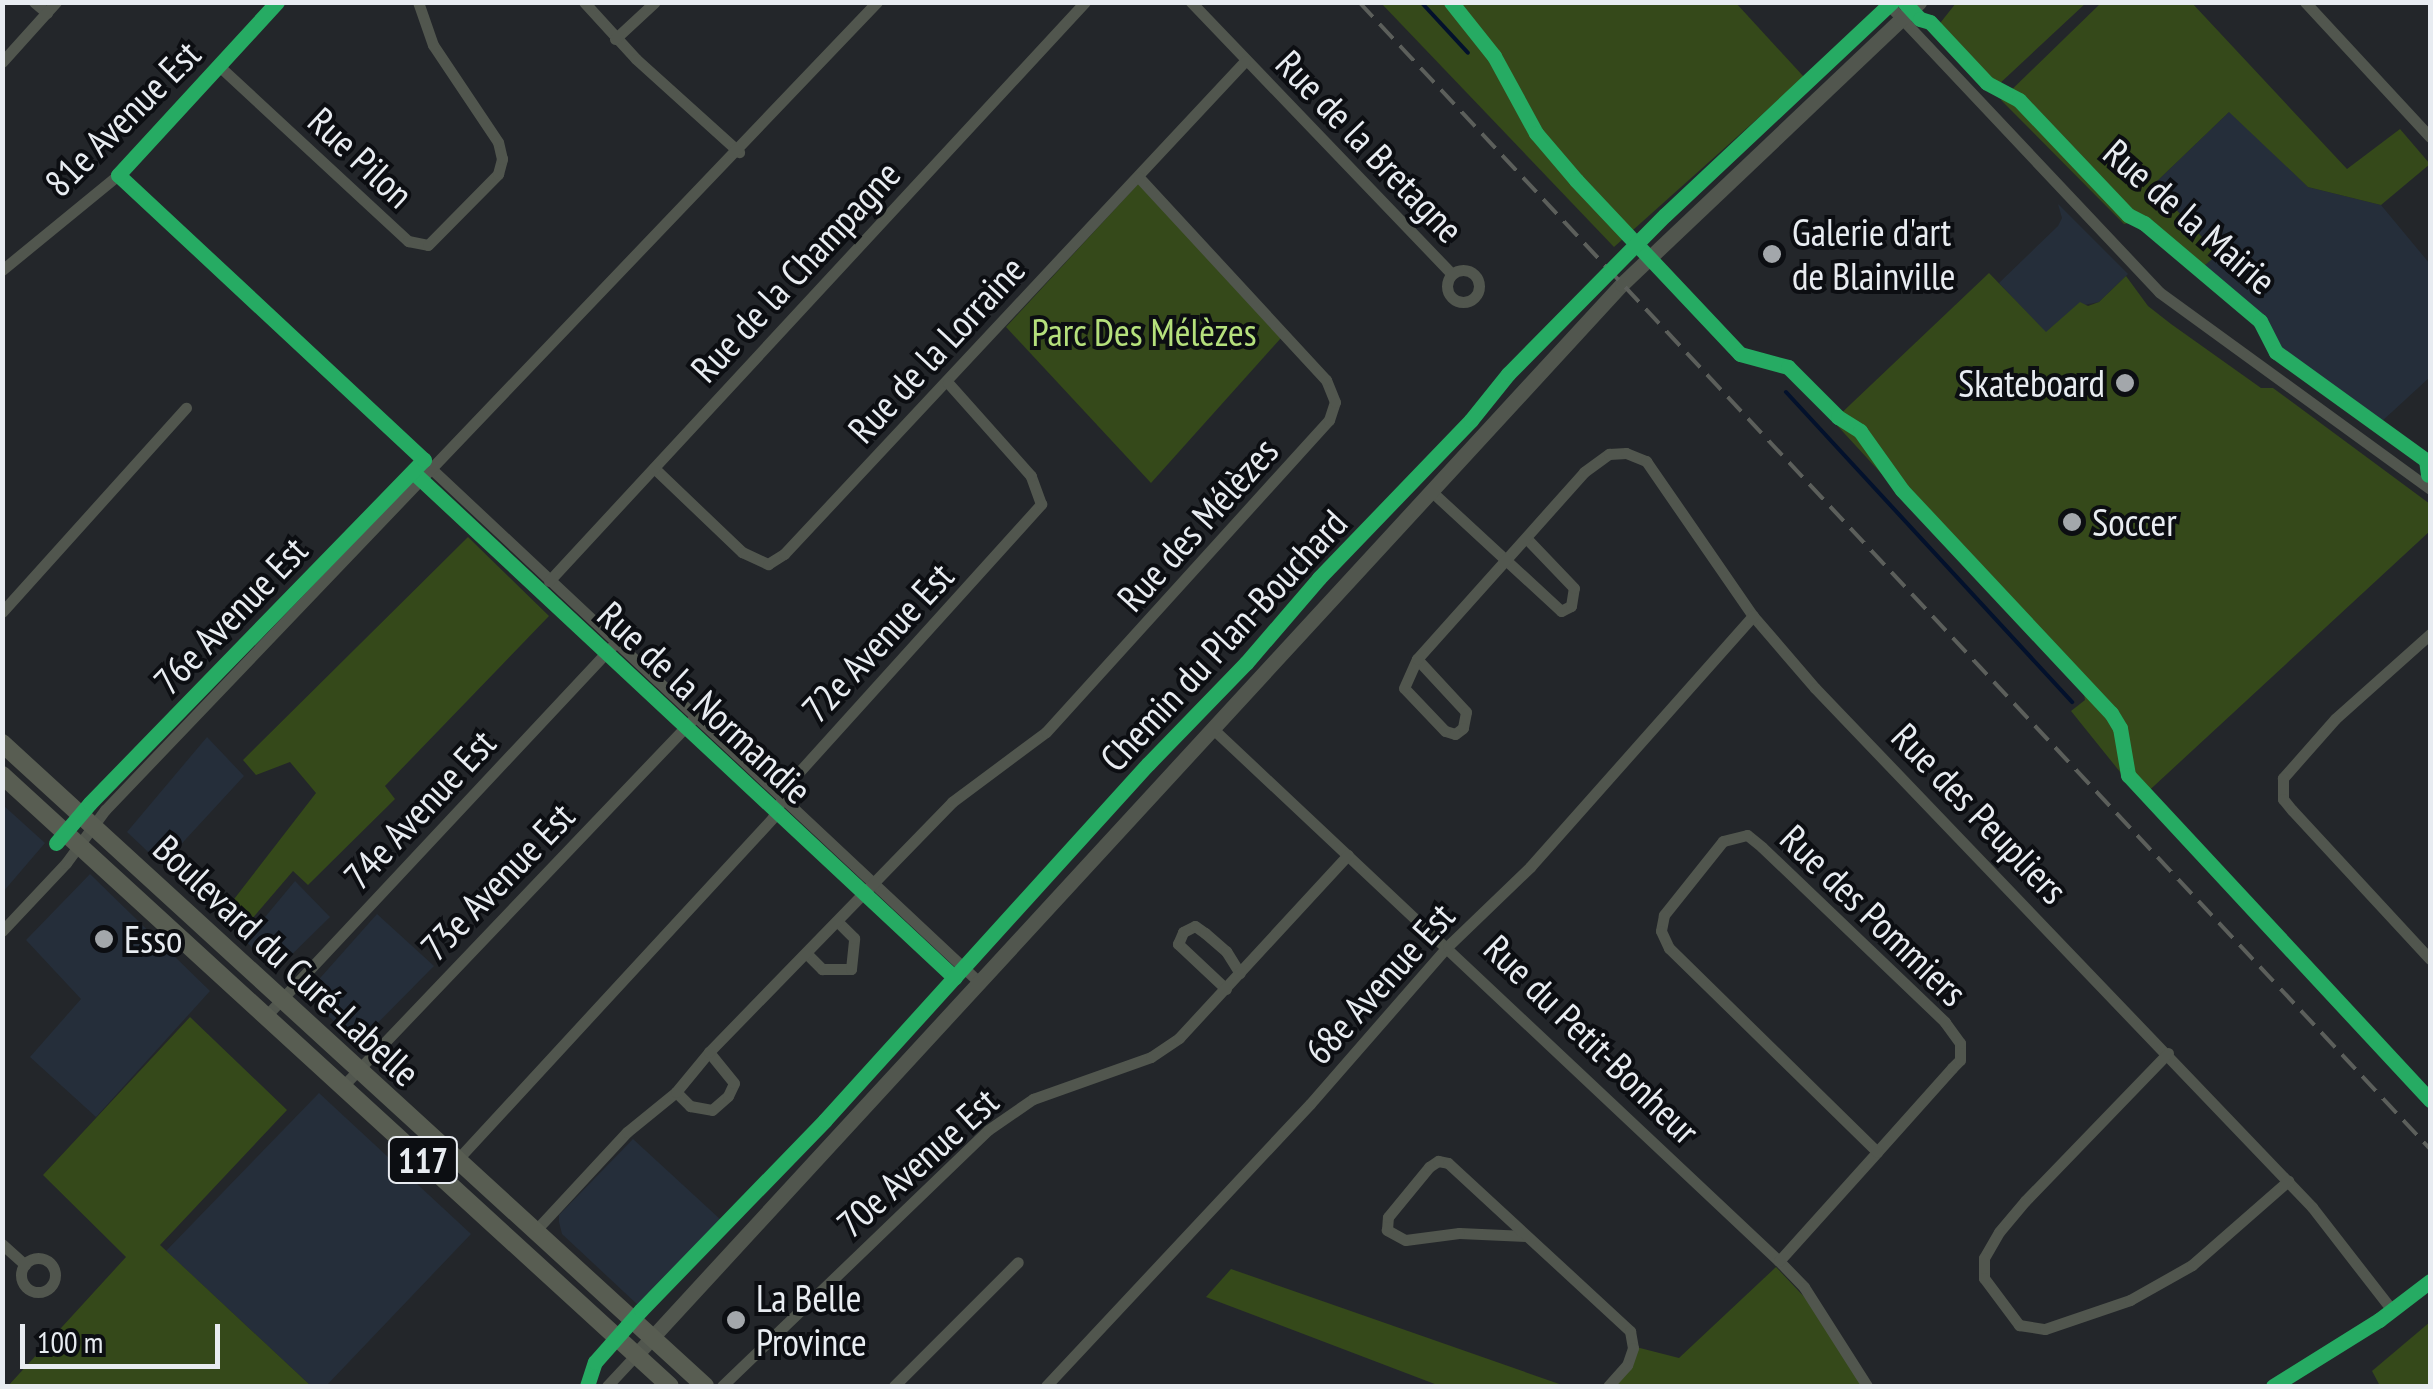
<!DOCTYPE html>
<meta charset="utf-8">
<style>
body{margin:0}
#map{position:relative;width:2433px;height:1389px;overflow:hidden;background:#23262a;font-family:"PT Sans Narrow",sans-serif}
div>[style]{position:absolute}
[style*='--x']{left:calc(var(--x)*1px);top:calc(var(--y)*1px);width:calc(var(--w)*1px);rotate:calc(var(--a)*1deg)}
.built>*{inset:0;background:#252e3a}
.green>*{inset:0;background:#35491a}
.stream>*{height:4px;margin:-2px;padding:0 2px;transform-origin:2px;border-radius:2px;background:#03112c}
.minor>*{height:11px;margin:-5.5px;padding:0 5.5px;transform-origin:5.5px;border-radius:5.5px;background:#51564e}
.minor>.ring{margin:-5.5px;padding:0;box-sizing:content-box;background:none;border:11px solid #51564e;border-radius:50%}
.tertiary>*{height:15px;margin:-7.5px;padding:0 7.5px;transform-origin:7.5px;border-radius:7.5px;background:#51564e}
.primary>*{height:18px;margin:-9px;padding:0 9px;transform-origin:9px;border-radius:9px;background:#585d52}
.rail>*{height:4px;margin-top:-2px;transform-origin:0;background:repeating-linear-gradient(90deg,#5c5f5b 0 20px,transparent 0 30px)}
.cycleway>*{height:15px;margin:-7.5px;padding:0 7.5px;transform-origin:7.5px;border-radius:7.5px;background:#26ab63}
.dots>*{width:28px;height:28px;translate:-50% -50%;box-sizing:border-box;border:5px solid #0c0e12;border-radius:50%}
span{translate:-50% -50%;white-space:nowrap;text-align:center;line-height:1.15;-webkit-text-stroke:8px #0c0e12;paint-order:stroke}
.shield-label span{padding:2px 8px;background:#0c0e12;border:2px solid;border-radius:8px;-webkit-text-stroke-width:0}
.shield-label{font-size:35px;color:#e8ecf1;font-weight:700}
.street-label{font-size:38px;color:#e8ecf1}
.poi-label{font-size:38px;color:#e8ecf1}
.left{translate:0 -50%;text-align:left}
.right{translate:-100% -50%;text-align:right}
.park-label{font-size:38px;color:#b5e07c}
.frame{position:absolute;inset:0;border:5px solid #e8ecf1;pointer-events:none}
.scale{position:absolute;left:20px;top:1324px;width:200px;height:45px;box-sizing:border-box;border:5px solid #e8ecf1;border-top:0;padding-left:12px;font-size:30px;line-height:35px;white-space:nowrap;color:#e8ecf1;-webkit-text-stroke:8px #0c0e12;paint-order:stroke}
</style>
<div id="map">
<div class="built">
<div style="clip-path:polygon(2230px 111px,2308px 187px,2381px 205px,2430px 264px,2430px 377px,2380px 423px,2283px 352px,2271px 327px,2204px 266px,2218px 253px,2153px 185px)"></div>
<div style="clip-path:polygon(2058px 204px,2128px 274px,2099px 302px,2084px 305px,2046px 333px,1999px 283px,2058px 226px,2062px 218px)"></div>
<div style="clip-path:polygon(207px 737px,244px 776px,162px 865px,127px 832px)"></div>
<div style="clip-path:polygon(3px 805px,45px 843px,3px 892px)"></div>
<div style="clip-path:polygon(90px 874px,210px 991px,96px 1117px,30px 1057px,81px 999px,26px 940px)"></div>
<div style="clip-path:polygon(295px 881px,330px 917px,276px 970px,245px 941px)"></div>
<div style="clip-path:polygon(377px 914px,434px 966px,358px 1043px,305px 995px)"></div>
<div style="clip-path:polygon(319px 1093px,471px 1234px,326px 1386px,311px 1386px,166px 1251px)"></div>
<div style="clip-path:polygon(633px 1139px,721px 1220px,639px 1306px,562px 1234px,559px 1222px,559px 1215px)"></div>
</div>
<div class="green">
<div style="clip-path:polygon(2102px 2px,2192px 3px,2347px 169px,2400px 129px,2430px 164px,2381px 205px,2308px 187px,2229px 112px,2153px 185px,2218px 254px,2204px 266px,2150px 219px,2124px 224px,2001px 100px)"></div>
<div style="clip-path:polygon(1381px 3px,1736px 3px,1804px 77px,1614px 247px)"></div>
<div style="clip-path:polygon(1956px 3px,1956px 2px,2086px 3px,1997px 86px,1937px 27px)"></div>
<div style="clip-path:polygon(1139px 183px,1281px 338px,1151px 483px,1006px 327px)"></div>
<div style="clip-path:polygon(1989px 273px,2046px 332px,2080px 302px,2088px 306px,2099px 302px,2126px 276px,2148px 306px,2171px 324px,2261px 388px,2273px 388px,2430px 504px,2430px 531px,2141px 798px,2071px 711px,2085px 700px,2084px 694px,1833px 421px)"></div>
<div style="clip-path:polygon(468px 537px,549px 616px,385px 786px,395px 799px,308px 885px,293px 871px,240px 933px,221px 916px,316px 793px,290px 762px,256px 775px,243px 760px)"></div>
<div style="clip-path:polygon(190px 1017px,287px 1110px,160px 1245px,311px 1386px,8px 1386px,126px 1257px,43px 1175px)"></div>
<div style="clip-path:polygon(1776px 1267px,1826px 1320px,1861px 1386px,1609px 1386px,1636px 1347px,1679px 1358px)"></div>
<div style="clip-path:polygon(1231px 1269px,1565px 1386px,1440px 1386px,1206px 1297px)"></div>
<div style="clip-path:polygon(2430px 1322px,2430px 1386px,2380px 1386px,2372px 1371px)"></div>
</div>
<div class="stream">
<div style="--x:1421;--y:2;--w:69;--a:47.3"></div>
<div style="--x:1786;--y:392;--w:422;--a:47.3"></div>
</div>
<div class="minor">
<div style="--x:34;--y:2;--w:17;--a:40"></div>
<div style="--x:584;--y:2;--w:77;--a:47.6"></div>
<div style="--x:636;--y:59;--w:139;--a:42.1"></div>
<div style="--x:1191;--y:2;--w:377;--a:46.2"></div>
<div style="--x:1886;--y:2;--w:398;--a:46.7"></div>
<div style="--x:2159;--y:292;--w:335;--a:36"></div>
<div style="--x:2305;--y:2;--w:184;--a:47.2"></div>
<div style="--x:615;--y:39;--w:54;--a:-42.8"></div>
<div style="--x:2;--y:62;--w:81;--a:-48"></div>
<div style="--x:219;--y:66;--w:258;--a:42.8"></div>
<div style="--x:408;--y:241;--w:20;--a:11"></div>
<div style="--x:428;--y:245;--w:100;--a:-45.4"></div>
<div style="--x:498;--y:174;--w:16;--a:-75"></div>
<div style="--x:502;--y:159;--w:17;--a:-103"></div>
<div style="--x:498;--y:142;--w:117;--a:-123.8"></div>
<div style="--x:433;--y:45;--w:46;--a:-109.2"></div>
<div style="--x:118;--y:175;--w:1180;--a:43.15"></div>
<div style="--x:2;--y:270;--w:150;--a:-39.3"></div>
<div style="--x:118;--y:175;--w:235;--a:-47.4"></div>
<div class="ring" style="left:1447px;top:270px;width:21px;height:21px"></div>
<div style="--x:654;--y:468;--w:122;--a:43.7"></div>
<div style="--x:742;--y:552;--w:29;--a:25"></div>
<div style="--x:768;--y:564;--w:19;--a:-32"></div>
<div style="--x:784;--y:554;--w:675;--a:-46.92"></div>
<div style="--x:1431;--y:491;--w:177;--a:42.7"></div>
<div style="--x:1561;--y:611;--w:11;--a:-27"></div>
<div style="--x:1571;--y:606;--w:18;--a:-81"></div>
<div style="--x:1574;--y:588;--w:68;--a:-133.8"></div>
<div style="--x:549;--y:581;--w:789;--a:-47.21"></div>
<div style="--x:2;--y:612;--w:275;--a:-48"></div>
<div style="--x:2430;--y:634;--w:127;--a:138.2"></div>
<div style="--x:2335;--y:719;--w:79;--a:131.4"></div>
<div style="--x:2283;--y:778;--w:21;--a:90"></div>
<div style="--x:2283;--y:799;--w:14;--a:51"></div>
<div style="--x:2292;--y:810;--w:203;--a:47.2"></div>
<div style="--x:1417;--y:659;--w:72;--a:47.2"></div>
<div style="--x:1466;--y:712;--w:16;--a:101"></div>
<div style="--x:1463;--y:728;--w:10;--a:143"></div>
<div style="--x:1455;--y:734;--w:10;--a:-163"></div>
<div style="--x:1445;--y:731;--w:59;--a:-133.6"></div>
<div style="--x:1404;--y:688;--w:32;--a:-66"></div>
<div style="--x:1417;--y:659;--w:251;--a:-48.2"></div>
<div style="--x:1584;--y:472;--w:31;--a:-36"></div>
<div style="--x:1609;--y:454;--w:17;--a:-3"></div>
<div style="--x:1626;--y:453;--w:22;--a:22"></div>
<div style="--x:1646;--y:461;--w:188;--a:55.4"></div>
<div style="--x:1753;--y:616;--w:95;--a:49.3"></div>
<div style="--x:1815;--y:688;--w:719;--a:46.24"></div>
<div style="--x:2312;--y:1207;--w:130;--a:52.2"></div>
<div style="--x:1212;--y:728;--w:778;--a:43.23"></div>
<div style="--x:1779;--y:1261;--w:36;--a:46"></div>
<div style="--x:1804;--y:1287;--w:117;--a:57.5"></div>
<div style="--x:2;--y:931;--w:93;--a:-46.7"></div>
<div style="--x:66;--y:863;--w:66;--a:-53.7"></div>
<div style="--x:105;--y:810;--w:1118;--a:-46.31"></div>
<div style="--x:806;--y:953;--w:23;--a:45"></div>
<div style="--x:822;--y:969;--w:29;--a:0"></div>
<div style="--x:851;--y:969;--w:31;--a:-84"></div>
<div style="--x:854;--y:938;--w:24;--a:-135"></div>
<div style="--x:1226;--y:989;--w:66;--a:-136.8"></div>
<div style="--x:1178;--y:944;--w:13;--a:-67"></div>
<div style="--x:1183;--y:932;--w:13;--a:-27"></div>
<div style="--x:1195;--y:926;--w:12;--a:35"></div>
<div style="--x:1205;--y:933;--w:28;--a:41"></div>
<div style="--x:1226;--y:951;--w:26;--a:58"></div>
<div style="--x:266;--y:1016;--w:511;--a:-46.9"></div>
<div style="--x:2168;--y:1053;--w:206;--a:134"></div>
<div style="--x:2025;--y:1201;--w:40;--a:130"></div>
<div style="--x:1999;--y:1232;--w:30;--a:120"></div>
<div style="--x:1984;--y:1258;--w:20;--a:90"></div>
<div style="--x:1984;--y:1278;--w:59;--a:53.3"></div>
<div style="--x:2019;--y:1325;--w:26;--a:9"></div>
<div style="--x:2045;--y:1329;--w:90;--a:-18.8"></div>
<div style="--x:2130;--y:1300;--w:71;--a:-29.4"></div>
<div style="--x:2192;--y:1265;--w:128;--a:-41.2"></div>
<div style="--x:343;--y:1086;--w:509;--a:-46.35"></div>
<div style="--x:676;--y:1092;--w:20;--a:45"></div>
<div style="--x:690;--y:1106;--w:22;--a:10"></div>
<div style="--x:712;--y:1110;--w:21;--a:-41"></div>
<div style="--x:728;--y:1096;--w:14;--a:-65"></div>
<div style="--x:734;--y:1083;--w:40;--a:-129"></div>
<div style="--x:457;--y:1160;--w:466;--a:-47.3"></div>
<div style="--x:773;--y:817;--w:39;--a:-64"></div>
<div style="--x:790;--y:782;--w:375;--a:-47.9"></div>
<div style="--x:1041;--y:504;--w:30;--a:-110"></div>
<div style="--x:1031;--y:476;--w:125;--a:-131.7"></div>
<div style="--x:535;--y:1231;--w:135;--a:-47.1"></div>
<div style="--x:627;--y:1132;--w:63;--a:-39.2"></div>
<div style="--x:676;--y:1092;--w:52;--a:-50.5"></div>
<div style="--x:709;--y:1052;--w:349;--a:-45.8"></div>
<div style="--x:952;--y:802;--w:117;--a:-36.7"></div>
<div style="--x:1046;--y:732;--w:421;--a:-47.8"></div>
<div style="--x:1329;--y:420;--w:19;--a:-72"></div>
<div style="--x:1335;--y:402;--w:24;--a:-112"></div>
<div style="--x:1326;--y:380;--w:276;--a:-132.7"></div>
<div style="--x:1526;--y:1236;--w:67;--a:-177.4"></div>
<div style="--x:1459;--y:1233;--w:54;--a:172.6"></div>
<div style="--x:1405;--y:1240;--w:21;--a:-151"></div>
<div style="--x:1387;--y:1230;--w:13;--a:-86"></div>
<div style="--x:1388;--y:1217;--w:65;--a:-50.6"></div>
<div style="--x:1429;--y:1167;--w:11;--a:-34"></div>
<div style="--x:1438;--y:1161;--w:10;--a:11"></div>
<div style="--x:1448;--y:1163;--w:248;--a:42.7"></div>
<div style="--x:1630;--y:1331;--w:17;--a:80"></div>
<div style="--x:1633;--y:1348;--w:18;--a:109"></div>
<div style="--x:1627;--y:1365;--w:28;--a:132"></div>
<div style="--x:2;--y:1244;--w:31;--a:42"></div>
<div class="ring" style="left:21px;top:1258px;width:23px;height:23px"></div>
<div style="--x:1779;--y:1261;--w:147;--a:-48"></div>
<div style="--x:1877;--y:1152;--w:113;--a:-48.2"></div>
<div style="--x:1952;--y:1068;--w:11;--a:-45"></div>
<div style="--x:1960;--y:1060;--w:17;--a:-90"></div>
<div style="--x:1960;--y:1043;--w:26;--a:-126"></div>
<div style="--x:1945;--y:1022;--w:253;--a:-136.3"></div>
<div style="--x:1762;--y:847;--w:19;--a:-141"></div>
<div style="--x:1747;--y:835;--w:25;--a:166"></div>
<div style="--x:1723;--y:841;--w:95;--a:128.6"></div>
<div style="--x:1664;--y:915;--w:16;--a:101"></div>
<div style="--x:1661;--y:931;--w:19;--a:65"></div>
<div style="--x:1669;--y:948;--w:291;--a:44.4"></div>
<div style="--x:607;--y:1386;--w:42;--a:-46.9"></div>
<div style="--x:722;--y:1386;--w:369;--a:-43.9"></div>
<div style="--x:988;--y:1130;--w:55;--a:-34.6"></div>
<div style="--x:1033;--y:1099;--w:125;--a:-19.6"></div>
<div style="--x:1151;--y:1057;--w:34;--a:-34"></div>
<div style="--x:1179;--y:1038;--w:249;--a:-47.3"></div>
<div style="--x:894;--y:1386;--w:175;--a:-45"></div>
<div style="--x:1046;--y:1386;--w:386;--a:-46.9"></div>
<div style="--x:1310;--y:1104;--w:210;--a:-48.9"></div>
<div style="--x:1448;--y:946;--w:114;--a:-43.9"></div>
<div style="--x:1530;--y:867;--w:336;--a:-48.4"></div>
<div style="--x:2273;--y:1386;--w:125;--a:-31.9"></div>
<div style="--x:2379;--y:1320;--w:64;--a:-37.4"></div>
</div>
<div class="tertiary">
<div style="--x:636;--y:1355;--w:1456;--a:-47.37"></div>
<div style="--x:1622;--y:284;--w:410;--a:-43.5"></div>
</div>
<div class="primary">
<div style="--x:2;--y:743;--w:953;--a:42.45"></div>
<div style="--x:2;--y:775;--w:905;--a:42.45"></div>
</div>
<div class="rail">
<div style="--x:1359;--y:2;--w:1569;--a:46.96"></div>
</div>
<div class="cycleway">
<div style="--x:1451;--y:2;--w:69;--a:51.5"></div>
<div style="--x:1494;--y:56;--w:88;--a:61.4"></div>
<div style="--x:1536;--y:133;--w:62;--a:49.6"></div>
<div style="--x:1576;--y:180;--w:239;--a:46.7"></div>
<div style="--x:1740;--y:354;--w:50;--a:15.2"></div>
<div style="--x:1788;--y:367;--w:71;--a:45"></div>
<div style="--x:1838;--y:417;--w:26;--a:32"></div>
<div style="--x:1860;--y:431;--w:72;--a:54.6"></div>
<div style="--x:1902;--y:490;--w:306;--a:46.9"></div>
<div style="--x:2111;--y:713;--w:17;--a:59"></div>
<div style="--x:2120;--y:728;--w:48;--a:80.3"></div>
<div style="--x:2128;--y:775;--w:444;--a:47.1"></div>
<div style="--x:1904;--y:2;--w:23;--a:47"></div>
<div style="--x:1920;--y:19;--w:10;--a:17"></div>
<div style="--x:1930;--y:22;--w:83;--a:46.9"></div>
<div style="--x:1987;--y:83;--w:36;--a:28"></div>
<div style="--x:2019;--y:100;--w:158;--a:46.5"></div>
<div style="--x:2128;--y:215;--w:18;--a:27"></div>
<div style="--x:2144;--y:223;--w:152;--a:40.2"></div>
<div style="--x:2260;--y:321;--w:35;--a:63"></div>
<div style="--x:2276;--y:352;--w:185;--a:35.8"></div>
<div style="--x:2426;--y:460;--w:15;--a:82"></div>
<div style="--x:413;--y:472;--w:741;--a:43.03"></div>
<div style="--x:56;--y:843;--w:52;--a:-49.6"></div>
<div style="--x:90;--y:803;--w:479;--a:-45.8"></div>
<div style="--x:424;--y:460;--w:418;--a:-137"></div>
<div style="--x:118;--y:175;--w:235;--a:-47.4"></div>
<div style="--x:587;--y:1386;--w:25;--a:-72"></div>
<div style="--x:595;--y:1362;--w:69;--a:-48.5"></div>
<div style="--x:641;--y:1310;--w:264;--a:-45.9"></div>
<div style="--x:825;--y:1120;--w:481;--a:-47.8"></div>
<div style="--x:1148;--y:764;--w:141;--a:-45.9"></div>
<div style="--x:1246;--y:663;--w:112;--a:-49.3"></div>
<div style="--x:1319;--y:578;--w:219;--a:-46.1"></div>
<div style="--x:1471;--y:420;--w:59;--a:-51.2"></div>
<div style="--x:1508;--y:374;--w:223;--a:-45.4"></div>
<div style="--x:1665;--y:215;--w:311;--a:-43.2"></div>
<div style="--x:2273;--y:1386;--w:125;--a:-31.9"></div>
<div style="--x:2379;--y:1320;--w:64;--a:-37.4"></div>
</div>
<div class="dots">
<div style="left:1772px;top:254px;background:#a3a7ab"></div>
<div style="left:2125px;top:383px;background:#a3a7ab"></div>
<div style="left:2072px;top:522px;background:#a3a7ab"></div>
<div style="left:104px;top:939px;background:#a3a7ab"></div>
<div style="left:736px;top:1320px;background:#a3a7ab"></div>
</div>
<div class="shield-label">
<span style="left:423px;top:1160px">117</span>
</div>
<div class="street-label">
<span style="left:122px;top:118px;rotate:-45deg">81e Avenue Est</span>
<span style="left:1370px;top:146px;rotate:46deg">Rue de la Bretagne</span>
<span style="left:361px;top:157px;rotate:43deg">Rue Pilon</span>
<span style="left:2190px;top:216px;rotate:41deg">Rue de la Mairie</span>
<span style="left:795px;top:271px;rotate:-47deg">Rue de la Champagne</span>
<span style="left:936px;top:349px;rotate:-47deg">Rue de la Lorraine</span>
<span style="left:1197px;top:524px;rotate:-48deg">Rue des Mélèzes</span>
<span style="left:230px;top:615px;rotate:-46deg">76e Avenue Est</span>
<span style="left:1223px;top:640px;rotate:-47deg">Chemin du Plan-Bouchard</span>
<span style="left:877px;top:642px;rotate:-47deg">72e Avenue Est</span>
<span style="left:705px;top:702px;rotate:43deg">Rue de la Normandie</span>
<span style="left:419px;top:809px;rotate:-47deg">74e Avenue Est</span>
<span style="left:1980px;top:813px;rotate:46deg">Rue des Peupliers</span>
<span style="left:497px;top:881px;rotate:-46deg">73e Avenue Est</span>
<span style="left:1874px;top:915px;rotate:44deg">Rue des Pommiers</span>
<span style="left:287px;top:960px;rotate:43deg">Boulevard du Curé-Labelle</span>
<span style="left:1379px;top:983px;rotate:-48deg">68e Avenue Est</span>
<span style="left:1592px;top:1039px;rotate:44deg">Rue du Petit-Bonheur</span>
<span style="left:917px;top:1162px;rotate:-42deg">70e Avenue Est</span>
</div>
<div class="poi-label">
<span class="left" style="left:1792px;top:254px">Galerie d'art<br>de Blainville</span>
<span class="right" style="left:2105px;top:383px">Skateboard</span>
<span class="left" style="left:2092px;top:522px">Soccer</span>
<span class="left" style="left:124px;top:939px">Esso</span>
<span class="left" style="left:756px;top:1320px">La Belle<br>Province</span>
</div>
<div class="park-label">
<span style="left:1144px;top:332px">Parc Des Mélèzes</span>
</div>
<div class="frame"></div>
<div class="scale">100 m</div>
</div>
